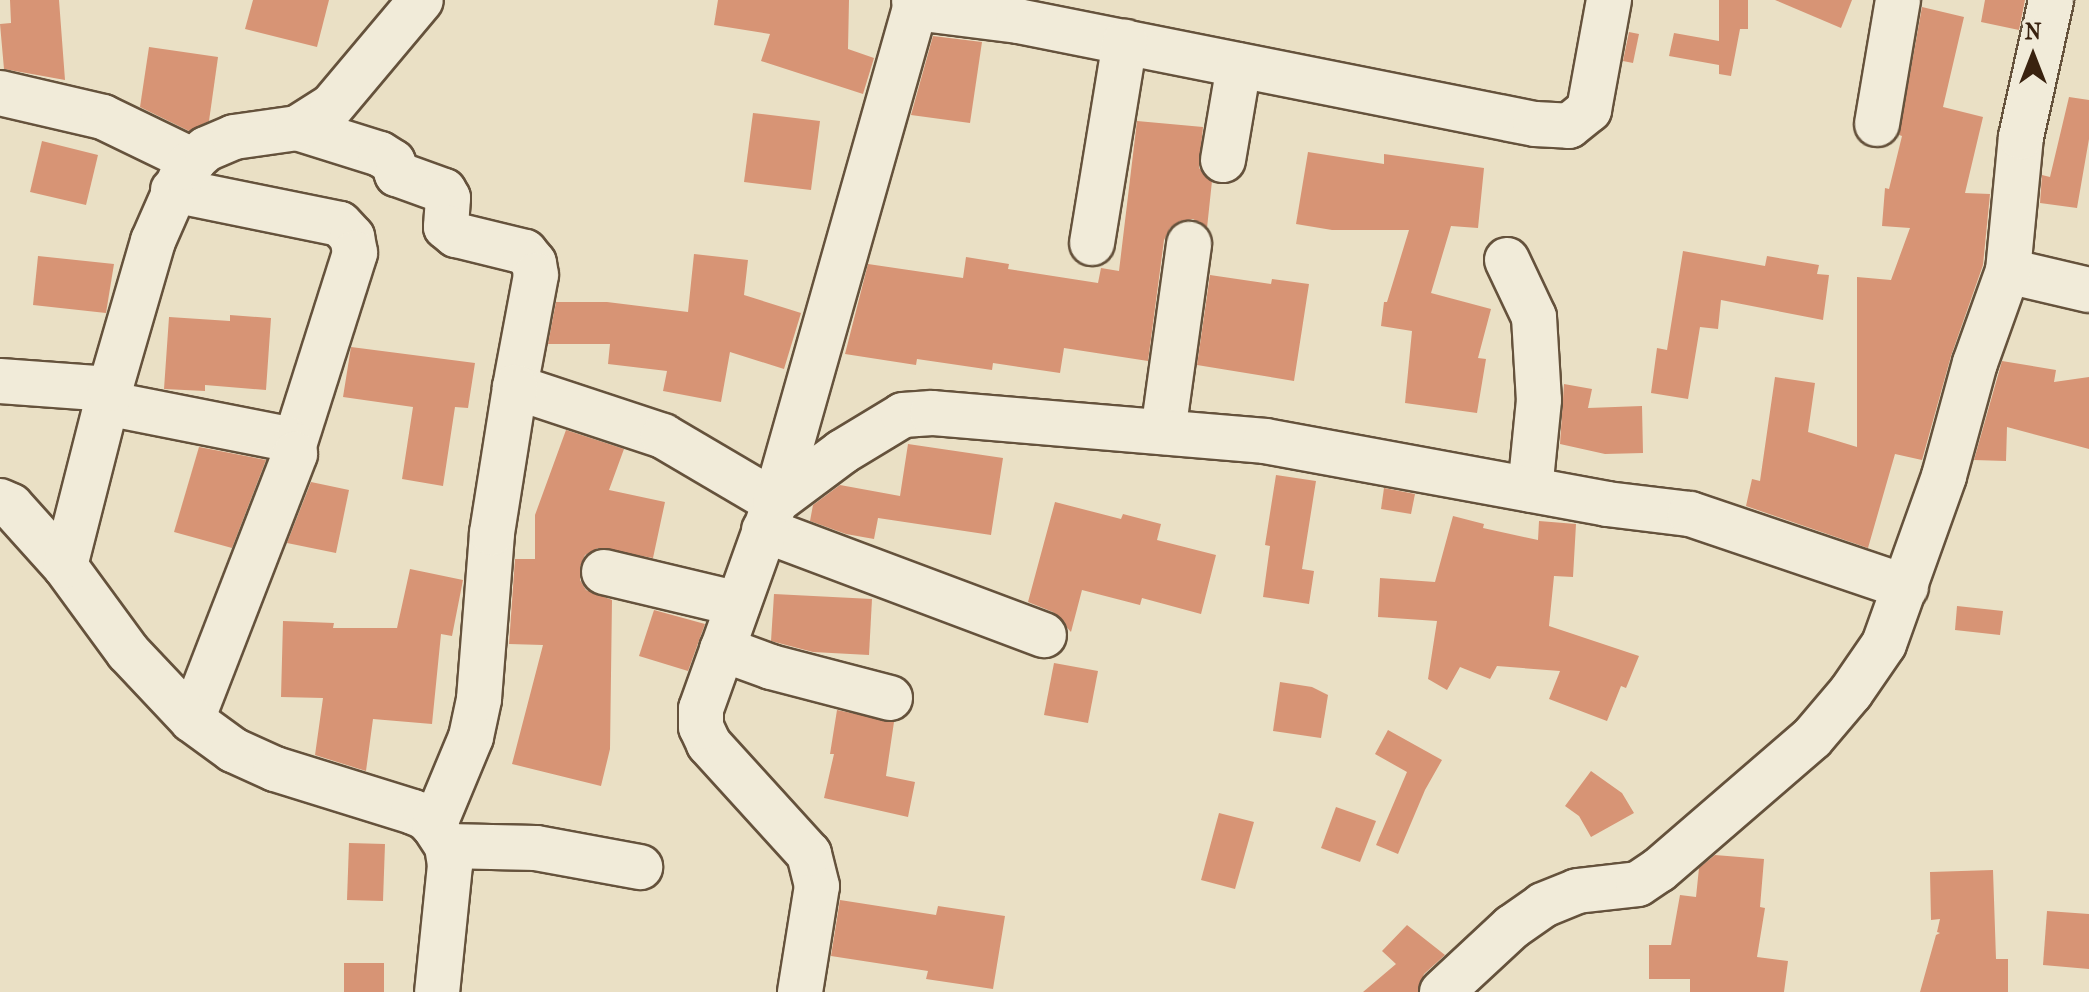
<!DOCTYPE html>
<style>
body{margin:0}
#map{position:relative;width:2089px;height:992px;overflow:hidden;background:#eae0c5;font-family:"IM FELL French Canon",serif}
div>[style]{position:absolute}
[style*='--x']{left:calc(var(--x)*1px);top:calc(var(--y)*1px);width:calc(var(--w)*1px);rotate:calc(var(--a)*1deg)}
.building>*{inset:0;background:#d79475}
.roads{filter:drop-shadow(2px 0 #65523c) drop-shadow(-2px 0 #65523c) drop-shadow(0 2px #65523c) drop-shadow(0 -2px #65523c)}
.minor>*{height:44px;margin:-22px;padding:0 22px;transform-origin:22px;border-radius:22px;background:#f1ebd9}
span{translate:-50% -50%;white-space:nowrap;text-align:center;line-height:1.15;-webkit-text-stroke:6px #f1ebd9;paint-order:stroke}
.north{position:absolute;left:1993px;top:16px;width:80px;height:80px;-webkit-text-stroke:6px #f1ebd9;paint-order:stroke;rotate:0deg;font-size:22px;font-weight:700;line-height:32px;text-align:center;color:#39220f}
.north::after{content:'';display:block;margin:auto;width:28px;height:36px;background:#39220f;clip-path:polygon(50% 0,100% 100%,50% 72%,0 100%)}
</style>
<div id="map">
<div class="building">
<div style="clip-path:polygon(10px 0,59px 0,65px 80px,4px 69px,0 24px,11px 23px)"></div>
<div style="clip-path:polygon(253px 0,329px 0,317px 47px,245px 29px)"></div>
<div style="clip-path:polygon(718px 0,849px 0,848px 49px,874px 58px,863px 94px,761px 61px,770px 34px,714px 25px)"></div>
<div style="clip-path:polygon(1719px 0,1748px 0,1748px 29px,1740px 29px,1731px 76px,1719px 74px,1719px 65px,1669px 56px,1674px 33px,1719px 41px)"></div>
<div style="clip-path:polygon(1775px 0,1852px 0,1841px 28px)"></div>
<div style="clip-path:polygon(1985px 0,2025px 0,2019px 30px,1981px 22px)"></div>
<div style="clip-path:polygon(1922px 7px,1964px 17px,1943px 107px,1983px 117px,1965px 193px,1990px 194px,1983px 265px,1951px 356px,1922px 460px,1895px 454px,1868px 548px,1746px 506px,1752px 479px,1760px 481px,1775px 377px,1815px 383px,1808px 432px,1857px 447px,1857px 277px,1891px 280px,1910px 228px,1882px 226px,1885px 188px,1889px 189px,1902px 136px,1899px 135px)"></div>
<div style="clip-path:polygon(1629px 32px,1639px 34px,1633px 63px,1623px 61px)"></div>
<div style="clip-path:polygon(933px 36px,982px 42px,970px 123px,911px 115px)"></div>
<div style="clip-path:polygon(149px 47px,218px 57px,209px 121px,189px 131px,140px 107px)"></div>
<div style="clip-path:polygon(2069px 97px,2089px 100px,2089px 139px,2077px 208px,2040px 203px,2042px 175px,2050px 177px)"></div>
<div style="clip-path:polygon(753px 113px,820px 121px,811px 190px,744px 182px)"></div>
<div style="clip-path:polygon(1137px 121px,1203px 127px,1199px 168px,1212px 181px,1207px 228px,1193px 219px,1180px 221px,1170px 228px,1164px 240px,1148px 361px,1064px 348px,1060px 373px,993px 363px,992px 370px,917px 359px,916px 365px,845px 354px,868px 264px,963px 278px,966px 257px,1009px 264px,1008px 269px,1098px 283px,1101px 268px,1119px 271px)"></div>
<div style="clip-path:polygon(42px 141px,98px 155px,86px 205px,30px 192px)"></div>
<div style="clip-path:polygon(1308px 152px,1384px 164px,1384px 154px,1484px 168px,1478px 228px,1451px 226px,1431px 293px,1491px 309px,1478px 358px,1486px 359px,1477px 413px,1405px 403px,1412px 331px,1381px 326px,1384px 302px,1387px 302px,1409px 230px,1332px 230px,1296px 224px)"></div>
<div style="clip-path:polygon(1683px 251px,1765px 266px,1767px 256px,1819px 265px,1817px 274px,1829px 275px,1823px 320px,1721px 300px,1718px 329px,1700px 327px,1688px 399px,1651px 393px,1657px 348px,1667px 350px)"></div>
<div style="clip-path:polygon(694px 254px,748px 260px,744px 295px,801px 313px,784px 369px,730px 352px,721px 402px,663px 391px,667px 371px,608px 364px,610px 344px,548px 344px,556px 302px,607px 302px,688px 312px)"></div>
<div style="clip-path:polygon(38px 256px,114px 264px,106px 313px,33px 305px)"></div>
<div style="clip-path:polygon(1210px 275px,1271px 284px,1272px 279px,1309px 284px,1294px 381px,1197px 365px)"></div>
<div style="clip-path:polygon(230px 315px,271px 318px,266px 390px,205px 385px,205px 391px,164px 389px,169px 317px,230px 321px)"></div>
<div style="clip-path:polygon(351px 347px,475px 363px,468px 408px,455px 407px,443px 486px,402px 479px,413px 407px,343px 397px)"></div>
<div style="clip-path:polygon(2002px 361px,2056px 370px,2054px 382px,2089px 377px,2089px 449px,2007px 427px,2006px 461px,1974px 460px)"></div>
<div style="clip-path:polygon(1564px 384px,1592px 389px,1588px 408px,1642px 406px,1643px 453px,1605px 454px,1560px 444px)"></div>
<div style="clip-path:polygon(566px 430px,624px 449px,609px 490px,665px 502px,653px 558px,598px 548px,585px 555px,580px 567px,580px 580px,586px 590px,612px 600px,610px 749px,601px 786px,512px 764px,543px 645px,509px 644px,515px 559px,535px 559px,535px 515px)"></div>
<div style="clip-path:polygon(908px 444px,1003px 458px,991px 535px,878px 518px,874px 539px,846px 534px,810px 521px,813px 505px,840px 485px,900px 496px)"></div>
<div style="clip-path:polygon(199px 447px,266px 460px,232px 548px,174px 532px)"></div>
<div style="clip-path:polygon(1276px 475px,1316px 481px,1302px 569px,1314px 571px,1309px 604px,1263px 597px,1270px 546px,1265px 545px)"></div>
<div style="clip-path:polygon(311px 482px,349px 490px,336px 553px,287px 543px)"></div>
<div style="clip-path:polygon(1384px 488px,1415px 494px,1411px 514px,1381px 509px)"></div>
<div style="clip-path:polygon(1055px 502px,1121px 519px,1123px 514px,1161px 524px,1157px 540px,1216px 555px,1201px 614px,1142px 598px,1140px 605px,1082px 590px,1071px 632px,1053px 612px,1028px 602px)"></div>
<div style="clip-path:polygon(1453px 516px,1484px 524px,1483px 528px,1538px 540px,1539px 521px,1576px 524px,1573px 577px,1554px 576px,1549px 626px,1639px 656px,1626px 688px,1621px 686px,1607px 721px,1549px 699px,1560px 671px,1497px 666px,1490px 679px,1460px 667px,1447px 690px,1428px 679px,1437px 621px,1378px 617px,1380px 578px,1435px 582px)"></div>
<div style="clip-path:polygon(410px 569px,463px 580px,452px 636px,441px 634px,432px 724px,373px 719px,366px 771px,315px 755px,323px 698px,281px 697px,283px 621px,334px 623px,333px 628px,397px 628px)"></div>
<div style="clip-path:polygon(774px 594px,872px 599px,869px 655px,813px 652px,771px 641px)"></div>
<div style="clip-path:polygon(1957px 606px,2003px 611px,2000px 635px,1955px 630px)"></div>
<div style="clip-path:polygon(654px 610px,705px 624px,688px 671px,639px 656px)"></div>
<div style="clip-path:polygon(1054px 663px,1098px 671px,1088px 723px,1044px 715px)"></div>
<div style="clip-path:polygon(1280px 682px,1312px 687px,1328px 695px,1321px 738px,1273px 731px)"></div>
<div style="clip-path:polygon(837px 710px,894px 722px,886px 776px,915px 782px,908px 817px,824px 798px,834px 754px,830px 754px)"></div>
<div style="clip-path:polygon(1388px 730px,1442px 760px,1425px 790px,1398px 854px,1376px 845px,1407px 772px,1375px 754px)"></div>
<div style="clip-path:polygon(1591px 771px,1622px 793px,1634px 813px,1591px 837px,1579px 816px,1565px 806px)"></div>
<div style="clip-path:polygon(1336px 807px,1376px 821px,1360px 862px,1321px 848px)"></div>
<div style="clip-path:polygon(1219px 813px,1254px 822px,1235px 889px,1201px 880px)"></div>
<div style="clip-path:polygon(349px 843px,385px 844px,383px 901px,347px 900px)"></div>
<div style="clip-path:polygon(1715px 855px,1764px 859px,1760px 907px,1765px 908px,1757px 957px,1788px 961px,1784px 992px,1690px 992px,1690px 979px,1649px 979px,1649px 945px,1671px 945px,1680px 895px,1696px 897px,1699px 868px)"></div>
<div style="clip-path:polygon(1993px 870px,1996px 959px,2008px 959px,2008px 992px,1920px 992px,1936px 935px,1940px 933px,1937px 932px,1940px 919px,1931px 920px,1930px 872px)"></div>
<div style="clip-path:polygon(840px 900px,936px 915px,938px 906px,1005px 916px,993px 989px,926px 979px,928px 971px,831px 956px)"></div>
<div style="clip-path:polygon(2047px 911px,2089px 914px,2089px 969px,2043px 965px)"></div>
<div style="clip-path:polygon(1407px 925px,1445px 955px,1424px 974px,1418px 992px,1363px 992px,1396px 964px,1382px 951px)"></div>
<div style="clip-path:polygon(344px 963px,384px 963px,384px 992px,344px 992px)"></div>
</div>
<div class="roads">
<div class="minor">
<div style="--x:915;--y:8;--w:104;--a:7.2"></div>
<div style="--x:1018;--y:21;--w:527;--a:11.27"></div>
<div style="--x:1535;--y:124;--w:34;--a:3"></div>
<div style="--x:1569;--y:126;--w:26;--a:-39"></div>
<div style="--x:1589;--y:110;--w:112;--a:-79.7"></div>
<div style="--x:0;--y:93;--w:106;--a:13.1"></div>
<div style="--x:103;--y:117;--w:101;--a:25.8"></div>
<div style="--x:1877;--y:124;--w:126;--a:-80.4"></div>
<div style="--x:297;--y:128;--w:87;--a:17.4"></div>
<div style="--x:380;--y:154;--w:15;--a:32"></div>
<div style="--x:393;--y:162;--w:13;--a:72"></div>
<div style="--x:397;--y:174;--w:50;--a:19.9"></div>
<div style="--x:444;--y:191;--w:8;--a:60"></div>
<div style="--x:448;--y:198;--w:29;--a:94"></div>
<div style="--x:446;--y:227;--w:13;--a:39"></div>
<div style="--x:456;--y:235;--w:71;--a:13.8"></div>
<div style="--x:525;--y:252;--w:14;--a:51"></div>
<div style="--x:534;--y:263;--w:12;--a:81"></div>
<div style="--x:536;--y:275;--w:114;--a:100.6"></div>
<div style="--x:515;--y:387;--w:156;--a:18.3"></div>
<div style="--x:663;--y:436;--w:130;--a:30.5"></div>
<div style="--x:775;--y:502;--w:513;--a:-74.18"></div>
<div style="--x:915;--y:8;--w:8;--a:-97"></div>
<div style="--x:1223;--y:160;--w:96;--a:-80.4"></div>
<div style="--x:173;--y:190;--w:170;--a:11.5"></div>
<div style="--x:340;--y:224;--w:18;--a:47"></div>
<div style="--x:352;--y:237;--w:16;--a:79"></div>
<div style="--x:355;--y:253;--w:201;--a:107.6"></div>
<div style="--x:1092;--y:243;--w:204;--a:-80.7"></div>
<div style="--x:1507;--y:260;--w:63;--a:64.7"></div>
<div style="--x:1534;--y:317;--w:83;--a:86.6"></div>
<div style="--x:1539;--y:400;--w:90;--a:95.7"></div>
<div style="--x:2008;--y:271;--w:83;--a:13.2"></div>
<div style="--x:0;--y:381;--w:110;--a:4.2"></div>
<div style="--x:106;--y:403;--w:185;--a:11.2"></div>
<div style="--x:287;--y:439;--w:9;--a:41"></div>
<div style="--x:294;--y:445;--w:9;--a:84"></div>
<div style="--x:295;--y:454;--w:285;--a:111.2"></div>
<div style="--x:1163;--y:432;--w:190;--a:-82.1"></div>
<div style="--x:0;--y:501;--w:12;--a:24"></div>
<div style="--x:11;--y:506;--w:81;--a:48"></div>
<div style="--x:65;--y:566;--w:107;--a:53.8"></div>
<div style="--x:128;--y:652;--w:93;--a:46.7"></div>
<div style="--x:192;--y:720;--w:51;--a:36.2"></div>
<div style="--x:233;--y:750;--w:46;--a:24.3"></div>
<div style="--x:275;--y:769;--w:145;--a:17.3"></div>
<div style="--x:413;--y:812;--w:13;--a:23"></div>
<div style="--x:425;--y:817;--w:13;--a:45"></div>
<div style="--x:434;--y:826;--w:24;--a:57"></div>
<div style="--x:447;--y:846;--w:19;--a:81"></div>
<div style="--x:450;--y:865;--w:128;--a:95.8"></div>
<div style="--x:764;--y:530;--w:299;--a:20.6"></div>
<div style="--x:65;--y:566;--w:183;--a:-75.7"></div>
<div style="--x:110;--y:389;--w:154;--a:-73.8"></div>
<div style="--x:153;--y:241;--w:80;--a:-66.3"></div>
<div style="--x:185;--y:168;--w:28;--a:-42"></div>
<div style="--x:206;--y:149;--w:30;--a:-23"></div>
<div style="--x:234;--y:137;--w:64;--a:-8.1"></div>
<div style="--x:297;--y:128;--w:41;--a:-32.2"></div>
<div style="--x:332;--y:106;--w:138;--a:-50"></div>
<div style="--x:604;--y:572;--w:138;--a:13.4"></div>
<div style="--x:722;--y:649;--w:52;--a:20.2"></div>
<div style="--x:771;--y:667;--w:123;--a:14.6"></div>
<div style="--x:434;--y:826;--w:96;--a:-67.4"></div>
<div style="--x:471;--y:737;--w:39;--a:-78"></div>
<div style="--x:479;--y:699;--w:167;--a:-85.5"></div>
<div style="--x:492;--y:533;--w:148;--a:-81"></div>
<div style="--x:447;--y:846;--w:89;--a:1.3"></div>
<div style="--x:536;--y:848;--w:106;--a:10.4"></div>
<div style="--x:800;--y:992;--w:107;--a:-80.9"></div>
<div style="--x:817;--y:886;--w:33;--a:-104"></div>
<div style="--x:809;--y:854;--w:149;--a:-132.3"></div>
<div style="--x:709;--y:744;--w:19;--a:-115"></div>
<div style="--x:701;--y:727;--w:18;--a:-90"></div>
<div style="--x:701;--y:709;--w:220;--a:-70.3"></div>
<div style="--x:775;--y:502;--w:84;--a:-36.7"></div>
<div style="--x:842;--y:452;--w:71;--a:-31.2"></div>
<div style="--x:903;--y:415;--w:29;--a:-4"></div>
<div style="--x:932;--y:413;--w:334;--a:4.8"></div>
<div style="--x:1265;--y:441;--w:348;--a:10.4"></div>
<div style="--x:1607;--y:504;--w:84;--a:6.9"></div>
<div style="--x:1690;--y:514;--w:228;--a:18.7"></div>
<div style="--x:1442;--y:992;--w:96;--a:-42.9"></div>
<div style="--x:1512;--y:927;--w:38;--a:-35"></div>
<div style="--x:1543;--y:905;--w:37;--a:-22"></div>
<div style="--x:1577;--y:891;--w:61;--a:-6.5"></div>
<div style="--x:1638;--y:884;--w:25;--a:-34"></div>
<div style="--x:1659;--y:870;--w:202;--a:-40.8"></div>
<div style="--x:1812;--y:738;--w:60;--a:-49.7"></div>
<div style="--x:1851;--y:692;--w:58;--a:-55.5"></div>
<div style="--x:1884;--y:644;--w:178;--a:-70.3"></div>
<div style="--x:1944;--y:476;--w:117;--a:-74.7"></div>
<div style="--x:1975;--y:363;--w:98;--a:-70.3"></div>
<div style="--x:2008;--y:271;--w:135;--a:-84.5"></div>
<div style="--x:2021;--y:137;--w:140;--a:-77.6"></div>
</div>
</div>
<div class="north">N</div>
</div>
